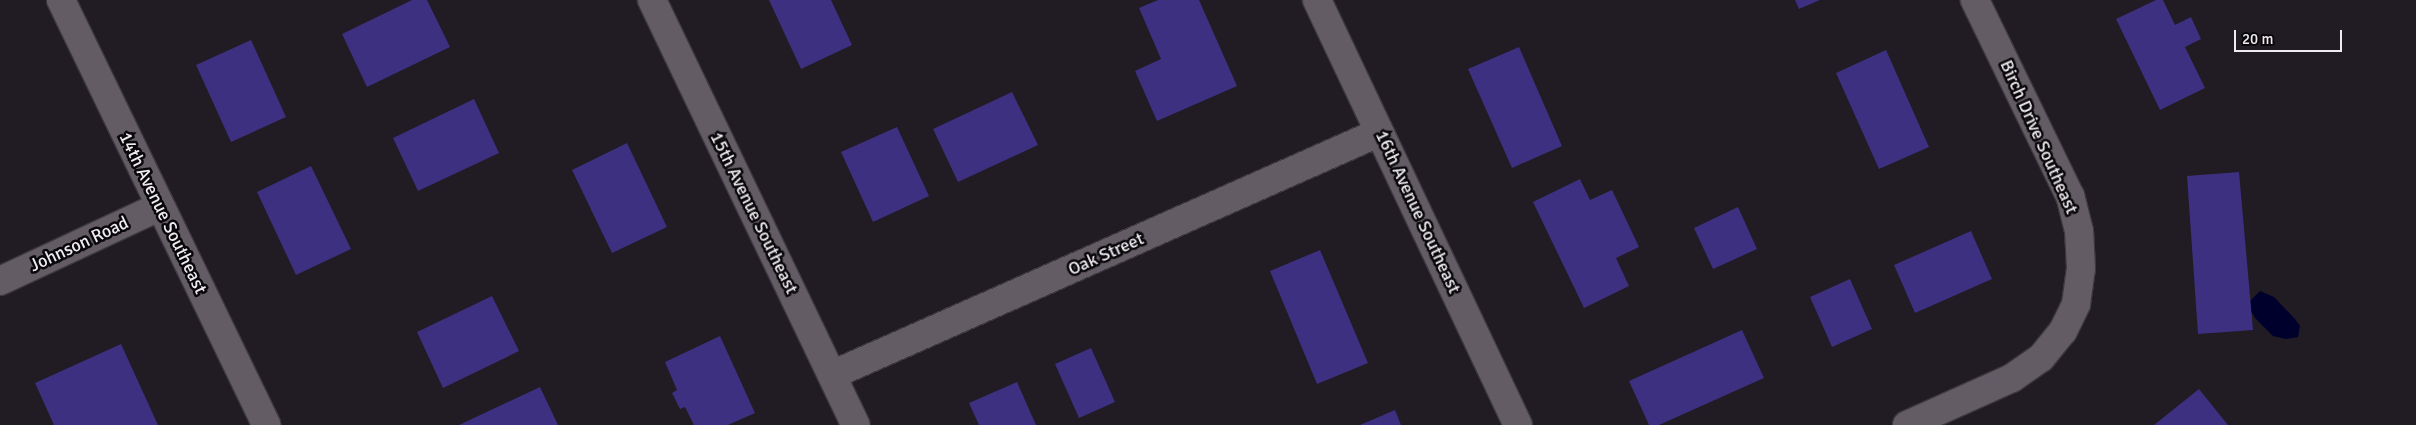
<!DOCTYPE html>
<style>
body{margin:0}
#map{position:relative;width:2416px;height:425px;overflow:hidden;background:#211b23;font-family:Signika,sans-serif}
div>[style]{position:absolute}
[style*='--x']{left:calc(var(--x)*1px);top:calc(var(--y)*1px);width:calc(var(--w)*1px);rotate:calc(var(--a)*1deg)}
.water>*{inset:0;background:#00002c}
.building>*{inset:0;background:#3d3080}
.roads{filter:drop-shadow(1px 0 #3c393e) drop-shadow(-1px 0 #3c393e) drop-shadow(0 1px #3c393e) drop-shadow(0 -1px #3c393e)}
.street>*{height:28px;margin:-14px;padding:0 14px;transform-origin:14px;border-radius:14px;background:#635c65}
.secondary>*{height:28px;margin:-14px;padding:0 14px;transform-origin:14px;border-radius:14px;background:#635c65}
span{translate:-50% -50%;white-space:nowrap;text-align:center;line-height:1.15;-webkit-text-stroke:5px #09070a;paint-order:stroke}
.street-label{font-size:18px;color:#efecf1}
.scale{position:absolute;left:2234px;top:30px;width:108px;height:22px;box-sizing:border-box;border:2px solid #efecf1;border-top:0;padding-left:6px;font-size:15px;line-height:18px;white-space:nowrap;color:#efecf1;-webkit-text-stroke:4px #09070a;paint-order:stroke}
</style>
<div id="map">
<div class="water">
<div style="clip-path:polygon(2260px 291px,2274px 297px,2295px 319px,2300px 326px,2298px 337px,2286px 339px,2273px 336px,2255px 318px,2247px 304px)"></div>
</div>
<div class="building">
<div style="clip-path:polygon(412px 0,427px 0,450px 47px,367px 87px,342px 34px)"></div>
<div style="clip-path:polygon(769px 0,831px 0,852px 45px,801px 69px)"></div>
<div style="clip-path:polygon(1158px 0,1199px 0,1237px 86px,1157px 121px,1135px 71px,1161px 59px,1139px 8px)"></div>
<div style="clip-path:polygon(1795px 0,1820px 0,1799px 9px)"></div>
<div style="clip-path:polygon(2156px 0,2163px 0,2175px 25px,2191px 17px,2201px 39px,2185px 47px,2205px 88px,2160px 110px,2116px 19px)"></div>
<div style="clip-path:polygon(251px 40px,286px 117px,231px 142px,196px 65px)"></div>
<div style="clip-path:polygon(1519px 47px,1562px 146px,1512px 168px,1468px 69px)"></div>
<div style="clip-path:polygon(1886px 50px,1929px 147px,1879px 169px,1836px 73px)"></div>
<div style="clip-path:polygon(1012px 92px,1038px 145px,958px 182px,933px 129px)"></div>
<div style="clip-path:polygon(474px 99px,499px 153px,418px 191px,393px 138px)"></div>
<div style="clip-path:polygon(897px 127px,929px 196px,873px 222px,841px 152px)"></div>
<div style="clip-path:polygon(627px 143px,667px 227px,612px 253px,572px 170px)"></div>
<div style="clip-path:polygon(311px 166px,351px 249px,296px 275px,257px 192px)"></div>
<div style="clip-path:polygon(2239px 172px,2253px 330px,2198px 334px,2187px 176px)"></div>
<div style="clip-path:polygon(1580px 179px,1590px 200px,1612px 190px,1639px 247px,1616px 258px,1629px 286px,1584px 308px,1533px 202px)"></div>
<div style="clip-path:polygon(1738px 207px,1757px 249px,1713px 269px,1694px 228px)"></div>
<div style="clip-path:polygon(1971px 231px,1992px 279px,1915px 313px,1894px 265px)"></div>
<div style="clip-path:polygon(1320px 250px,1368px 363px,1317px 384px,1270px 271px)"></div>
<div style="clip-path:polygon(1850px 279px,1872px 329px,1832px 347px,1810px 297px)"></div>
<div style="clip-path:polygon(492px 296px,519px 351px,443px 388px,417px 332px)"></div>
<div style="clip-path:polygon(1742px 330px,1764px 378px,1659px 425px,1649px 425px,1629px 381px)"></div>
<div style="clip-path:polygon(720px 336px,755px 413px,728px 425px,694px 425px,685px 407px,680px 409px,672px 393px,677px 390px,665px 362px)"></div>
<div style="clip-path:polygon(121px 344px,158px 425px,54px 425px,35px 383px)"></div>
<div style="clip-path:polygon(1091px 348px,1115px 402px,1079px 418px,1055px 364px)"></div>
<div style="clip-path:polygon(1017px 382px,1036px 425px,979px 425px,969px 403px)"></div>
<div style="clip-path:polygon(540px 387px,558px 425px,459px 425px)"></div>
<div style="clip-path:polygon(2199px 389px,2228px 425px,2154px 425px)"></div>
<div style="clip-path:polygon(1395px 410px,1401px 425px,1360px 425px)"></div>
</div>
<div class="roads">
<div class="street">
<div style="--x:61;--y:0;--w:472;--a:64.2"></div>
<div style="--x:1317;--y:0;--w:470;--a:64.7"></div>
<div style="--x:0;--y:281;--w:175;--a:-25"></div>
<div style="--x:832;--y:375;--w:599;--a:-23.91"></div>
<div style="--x:1907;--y:425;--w:115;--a:-24.1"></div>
<div style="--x:2012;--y:378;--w:35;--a:-35"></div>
<div style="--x:2041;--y:358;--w:35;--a:-51"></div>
<div style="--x:2063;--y:331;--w:30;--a:-64"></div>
<div style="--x:2076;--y:304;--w:36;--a:-82"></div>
<div style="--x:2081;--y:268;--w:37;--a:-93"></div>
<div style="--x:2079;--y:231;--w:36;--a:-104"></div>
<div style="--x:2070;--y:196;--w:218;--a:-115.9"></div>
</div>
<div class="secondary">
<div style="--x:652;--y:0;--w:471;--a:64.4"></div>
</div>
</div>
<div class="street-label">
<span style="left:2039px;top:137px;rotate:66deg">Birch Drive Southeast</span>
<span style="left:1418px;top:212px;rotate:65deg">16th Avenue Southeast</span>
<span style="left:163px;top:213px;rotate:64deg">14th Avenue Southeast</span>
<span style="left:754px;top:213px;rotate:64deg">15th Avenue Southeast</span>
<span style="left:79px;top:244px;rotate:-25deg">Johnson Road</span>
<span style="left:1106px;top:254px;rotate:-24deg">Oak Street</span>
</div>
<div class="scale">20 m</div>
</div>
